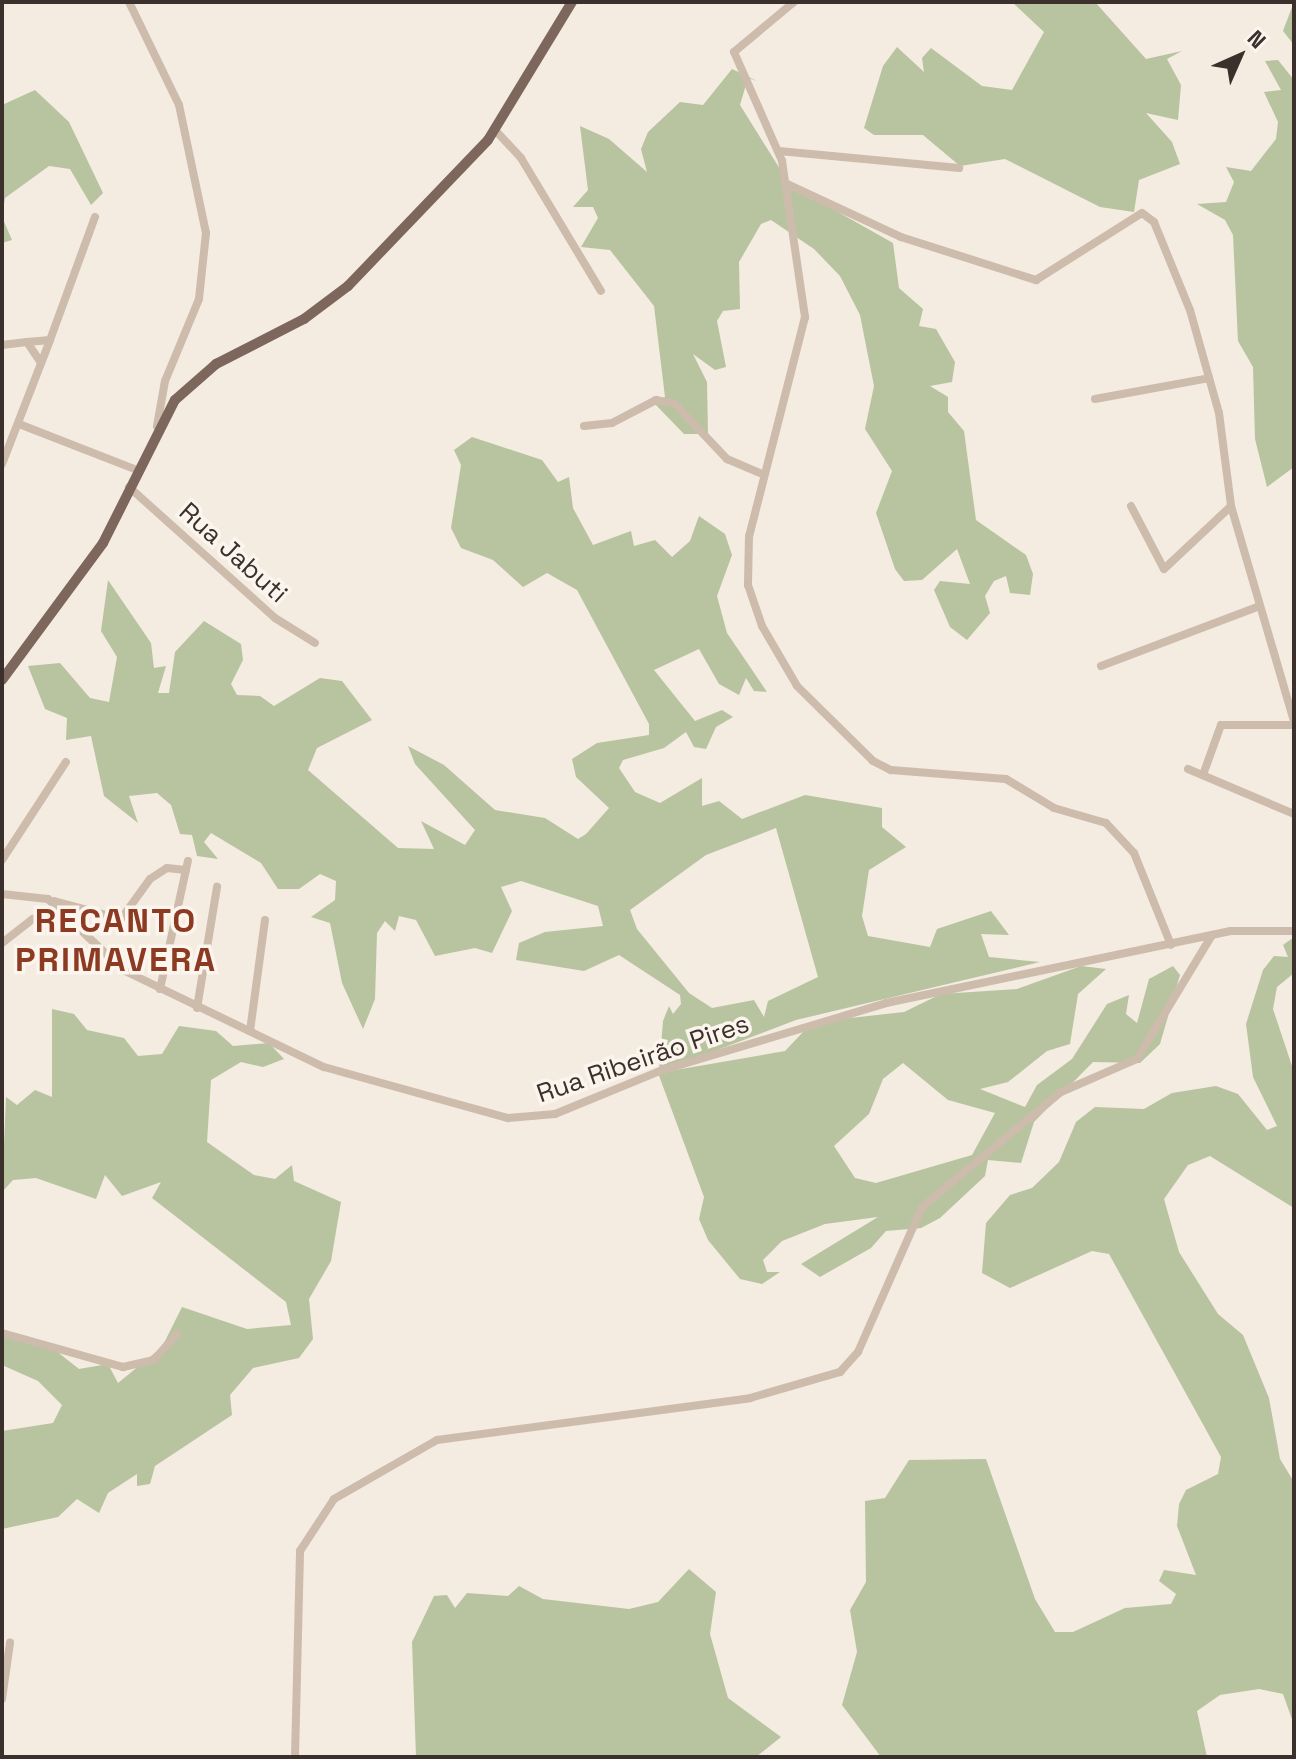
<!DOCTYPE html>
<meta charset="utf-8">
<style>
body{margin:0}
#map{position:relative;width:1296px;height:1759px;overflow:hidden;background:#f4ebe1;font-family:"Space Grotesk",sans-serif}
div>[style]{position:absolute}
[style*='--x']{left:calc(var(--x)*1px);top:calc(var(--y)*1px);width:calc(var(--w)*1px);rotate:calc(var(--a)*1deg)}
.green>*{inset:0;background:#b8c4a0}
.minor>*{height:8px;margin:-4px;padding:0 4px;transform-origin:4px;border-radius:4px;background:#cdbbac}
.major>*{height:10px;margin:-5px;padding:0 5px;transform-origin:5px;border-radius:5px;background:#7d675c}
span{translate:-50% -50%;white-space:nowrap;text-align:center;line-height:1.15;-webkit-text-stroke:7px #fbf5ee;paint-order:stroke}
.street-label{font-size:26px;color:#3b302b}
.district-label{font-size:34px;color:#8c3b22;font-weight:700;letter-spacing:2px}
.frame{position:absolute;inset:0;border:4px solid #3b302b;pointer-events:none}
.north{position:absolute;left:1200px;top:16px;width:80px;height:80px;-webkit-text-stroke:6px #fbf5ee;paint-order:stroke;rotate:45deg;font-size:22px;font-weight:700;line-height:32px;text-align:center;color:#3b302b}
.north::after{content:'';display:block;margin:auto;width:28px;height:36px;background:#3b302b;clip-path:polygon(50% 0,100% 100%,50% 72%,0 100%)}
</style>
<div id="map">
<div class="green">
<div style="clip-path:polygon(1012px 2px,1095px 2px,1146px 59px,1182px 51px,1167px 59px,1181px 85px,1178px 120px,1146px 113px,1172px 142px,1180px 164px,1139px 180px,1134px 212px,1100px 207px,1005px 159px,960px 166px,923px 135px,874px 135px,864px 128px,883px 66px,897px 47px,924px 72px,922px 58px,931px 48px,982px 86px,1012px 90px,1044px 32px)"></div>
<div style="clip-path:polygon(1294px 2px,1294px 45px,1283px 31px)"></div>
<div style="clip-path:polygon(1278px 60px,1294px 80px,1294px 467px,1267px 487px,1255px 439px,1253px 367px,1238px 341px,1233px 235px,1225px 220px,1197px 204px,1226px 202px,1234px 182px,1226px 167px,1251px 171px,1276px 139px,1278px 122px,1264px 92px,1281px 90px,1265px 61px)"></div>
<div style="clip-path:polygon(732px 69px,757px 81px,748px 78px,740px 105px,790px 185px,893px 243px,899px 288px,923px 309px,919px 326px,936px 329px,955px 362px,952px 382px,930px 386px,948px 397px,948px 412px,964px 431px,976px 520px,1026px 555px,1033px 574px,1030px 595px,1010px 593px,1006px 576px,994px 581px,985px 596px,990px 613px,967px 640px,950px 627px,934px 590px,940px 581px,970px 584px,957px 549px,922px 580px,904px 581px,895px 569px,876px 513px,892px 471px,865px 429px,874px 386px,860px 315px,840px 276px,814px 249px,771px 220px,761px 224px,739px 262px,740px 309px,723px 311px,717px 321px,726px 367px,715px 370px,693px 354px,707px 382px,708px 434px,684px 434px,653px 402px,665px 397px,654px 306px,610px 250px,581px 247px,598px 218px,593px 207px,573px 207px,588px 190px,580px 126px,609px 139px,647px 172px,641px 149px,648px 132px,680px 102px,703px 105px)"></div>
<div style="clip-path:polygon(35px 90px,69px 122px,103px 193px,91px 205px,70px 169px,49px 166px,5px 198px,2px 217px,12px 240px,2px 243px,2px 105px)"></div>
<div style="clip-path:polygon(evenodd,472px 437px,542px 460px,558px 482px,569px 477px,573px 508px,593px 545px,631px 531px,634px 546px,655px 540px,672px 557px,690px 541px,699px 516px,725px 534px,732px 555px,717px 596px,727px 633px,767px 692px,754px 691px,746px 678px,739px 695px,719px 684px,699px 649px,654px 670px,695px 721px,722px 710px,733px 717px,716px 727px,706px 749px,694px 747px,686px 732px,664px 748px,623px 760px,619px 768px,635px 792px,660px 803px,702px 778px,702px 806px,719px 801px,742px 819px,805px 795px,882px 808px,882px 827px,906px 847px,869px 870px,862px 916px,868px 936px,930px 947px,937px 929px,991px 911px,1009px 935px,981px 934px,989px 957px,1040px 962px,796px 1020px,659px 1072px,663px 1021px,669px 1006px,673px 1014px,681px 1004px,680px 995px,619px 955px,584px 971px,516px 960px,519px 943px,545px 932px,603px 926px,598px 906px,521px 881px,501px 887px,512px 911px,492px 953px,475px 948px,435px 956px,416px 920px,399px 916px,395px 931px,385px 921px,377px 933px,375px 999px,363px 1029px,342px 983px,330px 923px,311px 917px,335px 900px,336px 881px,320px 874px,299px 889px,278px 889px,261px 863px,211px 833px,204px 842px,218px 859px,197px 856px,192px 835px,180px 834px,171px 805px,157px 793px,129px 796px,138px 823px,104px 796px,91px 736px,66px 740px,67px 718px,45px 709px,28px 666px,60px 663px,90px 698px,109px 702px,117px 657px,101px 631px,108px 580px,151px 643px,154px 668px,166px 666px,158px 693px,169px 693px,175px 652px,204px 621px,241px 644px,243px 660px,231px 684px,237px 695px,260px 696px,274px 706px,320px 678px,342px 681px,372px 720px,317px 748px,308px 770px,398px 848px,434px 849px,421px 821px,465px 845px,475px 830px,415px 764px,408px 746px,444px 765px,495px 810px,545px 818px,578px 839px,586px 834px,609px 808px,576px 777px,572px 759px,597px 743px,649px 735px,649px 724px,577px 590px,547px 573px,523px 587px,493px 560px,461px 548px,451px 528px,461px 465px,454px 450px,472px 437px,776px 828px,818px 977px,768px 1001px,764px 1017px,754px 1000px,712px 1008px,689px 993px,637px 929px,630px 910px,706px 855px,776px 828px)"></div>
<div style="clip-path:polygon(1294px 937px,1294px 973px,1277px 987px,1273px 1009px,1294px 1072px,1294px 1208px,1210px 1156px,1188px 1165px,1164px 1199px,1179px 1252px,1218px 1314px,1243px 1335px,1269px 1398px,1280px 1459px,1294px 1482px,1294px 1725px,1283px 1694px,1259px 1689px,1220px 1695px,1197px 1711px,1207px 1757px,881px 1757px,842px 1705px,857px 1652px,850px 1610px,866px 1582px,865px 1501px,885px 1498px,909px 1460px,986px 1459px,1035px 1599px,1055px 1632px,1073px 1632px,1125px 1608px,1171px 1604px,1176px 1594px,1159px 1581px,1164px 1570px,1196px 1575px,1177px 1526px,1179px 1504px,1186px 1490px,1218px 1474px,1221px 1457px,1109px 1254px,1092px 1251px,1010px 1288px,982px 1273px,986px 1223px,1010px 1195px,1032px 1188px,1059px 1162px,1076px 1122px,1095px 1107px,1144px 1109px,1172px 1093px,1216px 1086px,1238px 1094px,1267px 1130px,1277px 1126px,1253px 1077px,1246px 1024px,1263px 970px,1274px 956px,1288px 957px,1283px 945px)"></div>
<div style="clip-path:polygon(evenodd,1081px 966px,1106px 969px,1078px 994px,1070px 1044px,1047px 1051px,1008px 1082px,980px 1089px,1025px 1107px,1037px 1085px,1072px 1059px,1107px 1004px,1129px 995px,1126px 1014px,1137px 1023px,1149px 979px,1173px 966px,1180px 975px,1160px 1044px,1140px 1063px,1093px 1062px,1034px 1122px,1021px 1163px,988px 1160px,985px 1176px,940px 1218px,921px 1228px,886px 1231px,871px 1248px,820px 1277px,801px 1264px,878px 1217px,825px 1224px,782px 1241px,763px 1260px,767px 1272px,780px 1272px,762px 1284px,740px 1279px,708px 1240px,699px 1219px,704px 1197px,658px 1073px,785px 1051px,804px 1031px,841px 1019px,904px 1012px,941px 994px,1017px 989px,1081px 966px,903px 1063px,948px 1100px,995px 1113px,972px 1155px,876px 1183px,855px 1178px,834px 1146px,869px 1114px,883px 1079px,903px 1063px)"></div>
<div style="clip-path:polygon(52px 1009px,74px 1014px,87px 1030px,124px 1038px,138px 1056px,162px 1054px,179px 1026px,216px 1031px,233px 1046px,269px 1043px,284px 1059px,263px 1067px,241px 1062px,211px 1080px,207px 1142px,254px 1175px,275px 1179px,292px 1165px,294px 1181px,341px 1202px,331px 1261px,309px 1299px,313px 1339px,299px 1358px,253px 1368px,230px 1395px,232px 1415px,155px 1466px,150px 1484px,137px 1486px,137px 1474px,108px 1493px,99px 1513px,77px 1499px,58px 1517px,2px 1529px,2px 1431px,53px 1423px,62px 1405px,38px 1381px,2px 1365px,2px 1333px,55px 1350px,79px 1369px,108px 1364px,118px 1383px,162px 1347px,182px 1307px,247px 1329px,291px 1325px,286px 1302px,152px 1198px,161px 1182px,122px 1196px,105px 1175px,96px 1199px,36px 1178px,13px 1180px,2px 1192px,6px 1097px,17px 1105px,35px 1090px,52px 1097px)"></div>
<div style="clip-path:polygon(689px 1569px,716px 1592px,710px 1634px,728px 1698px,781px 1737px,756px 1757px,416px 1757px,412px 1642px,434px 1596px,447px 1595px,455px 1608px,467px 1593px,508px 1596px,519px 1586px,543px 1599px,629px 1609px,658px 1602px)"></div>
</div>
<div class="minor">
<div style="--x:129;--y:2;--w:114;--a:64.1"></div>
<div style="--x:179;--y:105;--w:131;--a:78.1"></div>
<div style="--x:206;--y:233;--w:66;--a:96.1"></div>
<div style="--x:199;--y:299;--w:89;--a:112.5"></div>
<div style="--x:165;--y:381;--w:46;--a:100.1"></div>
<div style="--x:794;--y:2;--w:78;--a:140.2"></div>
<div style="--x:734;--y:52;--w:119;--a:66.2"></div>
<div style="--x:782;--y:161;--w:158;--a:81.6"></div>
<div style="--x:805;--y:317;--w:226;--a:104.3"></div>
<div style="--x:749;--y:536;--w:49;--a:91.2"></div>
<div style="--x:748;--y:585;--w:43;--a:71.1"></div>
<div style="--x:762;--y:626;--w:69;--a:59.7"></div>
<div style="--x:797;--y:686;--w:107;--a:44.6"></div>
<div style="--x:873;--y:761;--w:20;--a:27"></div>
<div style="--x:891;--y:770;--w:115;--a:4.5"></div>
<div style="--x:1006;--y:779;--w:56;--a:31.1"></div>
<div style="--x:1054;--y:808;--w:54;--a:16.1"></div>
<div style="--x:1106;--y:823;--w:41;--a:47"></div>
<div style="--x:1134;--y:853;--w:99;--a:68.1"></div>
<div style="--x:495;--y:130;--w:38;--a:47"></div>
<div style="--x:521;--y:158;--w:155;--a:59"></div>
<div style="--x:779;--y:151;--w:181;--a:5.4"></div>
<div style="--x:787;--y:184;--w:126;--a:24.9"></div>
<div style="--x:901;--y:237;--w:142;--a:17.7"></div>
<div style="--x:1036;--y:280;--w:125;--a:-32.3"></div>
<div style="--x:1142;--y:213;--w:15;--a:37"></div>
<div style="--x:1154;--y:222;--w:95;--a:67.8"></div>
<div style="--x:1190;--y:310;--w:107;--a:74.3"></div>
<div style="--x:1219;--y:413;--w:94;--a:82.6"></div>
<div style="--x:1231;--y:506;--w:225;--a:73.7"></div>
<div style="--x:27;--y:342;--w:23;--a:-5"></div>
<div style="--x:50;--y:340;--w:131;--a:-69.9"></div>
<div style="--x:2;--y:345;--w:25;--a:-7"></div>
<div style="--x:27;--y:342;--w:25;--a:56"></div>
<div style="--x:1095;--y:399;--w:116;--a:-10.4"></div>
<div style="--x:19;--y:424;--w:127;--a:21.3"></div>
<div style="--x:584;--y:426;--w:28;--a:-6"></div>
<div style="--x:612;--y:423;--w:50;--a:-27.6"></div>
<div style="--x:656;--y:400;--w:19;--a:12"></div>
<div style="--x:675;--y:404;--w:76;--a:46.6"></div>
<div style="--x:727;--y:459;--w:36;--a:23"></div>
<div style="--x:2;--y:464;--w:133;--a:-68.8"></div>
<div style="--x:129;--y:487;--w:196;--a:41.9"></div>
<div style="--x:275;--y:618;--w:47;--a:32"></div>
<div style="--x:1131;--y:506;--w:71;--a:62.4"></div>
<div style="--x:1164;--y:569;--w:92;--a:-43.2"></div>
<div style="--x:1101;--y:666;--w:167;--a:-20.7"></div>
<div style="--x:1188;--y:769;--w:115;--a:23"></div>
<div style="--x:1204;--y:772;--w:50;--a:-70.1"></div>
<div style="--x:1221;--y:725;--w:73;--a:0"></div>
<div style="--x:2;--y:860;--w:117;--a:-56.9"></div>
<div style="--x:2;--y:894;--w:46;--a:6.2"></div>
<div style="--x:48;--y:899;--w:103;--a:43.4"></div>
<div style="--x:123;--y:970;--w:223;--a:25.8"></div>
<div style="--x:324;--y:1067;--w:191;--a:15.5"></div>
<div style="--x:508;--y:1118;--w:47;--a:-4.9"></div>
<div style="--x:555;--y:1114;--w:113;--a:-22.3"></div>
<div style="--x:660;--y:1071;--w:236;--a:-16.7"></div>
<div style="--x:886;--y:1003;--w:352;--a:-11.8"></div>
<div style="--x:1231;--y:931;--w:63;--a:0"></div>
<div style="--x:54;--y:901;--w:69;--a:15"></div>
<div style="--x:121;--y:919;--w:49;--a:-54.1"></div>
<div style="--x:150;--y:879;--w:20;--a:-33"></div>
<div style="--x:167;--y:868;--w:19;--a:6"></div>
<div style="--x:2;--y:943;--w:39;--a:-38"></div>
<div style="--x:33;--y:919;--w:28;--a:-18"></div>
<div style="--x:160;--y:989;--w:131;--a:-77.7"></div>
<div style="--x:197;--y:1008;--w:123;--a:-80.6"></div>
<div style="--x:250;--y:1031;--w:112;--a:-82.3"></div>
<div style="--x:2;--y:1333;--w:126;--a:15.7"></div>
<div style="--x:123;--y:1367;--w:32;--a:-13"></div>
<div style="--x:154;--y:1360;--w:35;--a:-49"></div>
<div style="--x:2;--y:1699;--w:57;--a:-81.9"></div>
<div style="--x:295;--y:1757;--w:206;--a:-88.6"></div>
<div style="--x:300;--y:1551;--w:62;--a:-56.8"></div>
<div style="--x:334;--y:1499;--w:119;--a:-29.8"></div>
<div style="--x:437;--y:1440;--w:316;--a:-7.6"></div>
<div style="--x:750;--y:1398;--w:94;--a:-16.1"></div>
<div style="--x:840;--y:1372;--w:27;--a:-48"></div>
<div style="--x:858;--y:1352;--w:158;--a:-66.2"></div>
<div style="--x:922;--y:1207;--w:180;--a:-39.6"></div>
<div style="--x:1061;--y:1092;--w:83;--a:-23.5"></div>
<div style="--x:1137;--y:1059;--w:143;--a:-58.8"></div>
</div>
<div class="major">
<div style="--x:2;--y:680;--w:170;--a:-53.6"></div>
<div style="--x:103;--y:543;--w:160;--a:-63.3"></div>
<div style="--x:175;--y:400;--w:55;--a:-41.3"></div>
<div style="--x:216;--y:364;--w:99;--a:-27.1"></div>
<div style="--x:304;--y:319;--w:55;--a:-36.9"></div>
<div style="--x:348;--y:286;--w:202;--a:-46.2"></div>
<div style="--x:488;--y:140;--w:162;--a:-58.7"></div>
</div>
<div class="street-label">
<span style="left:233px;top:553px;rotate:42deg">Rua Jabuti</span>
<span style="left:643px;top:1059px;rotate:-19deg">Rua Ribeirão Pires</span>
</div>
<div class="district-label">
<span style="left:116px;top:940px">RECANTO<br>PRIMAVERA</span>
</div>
<div class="frame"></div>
<div class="north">N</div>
</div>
